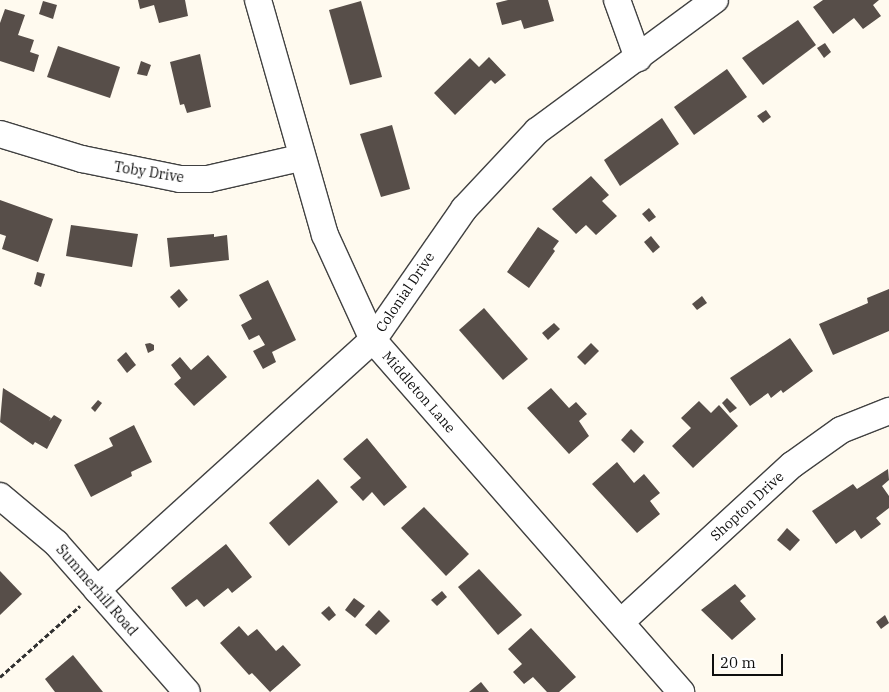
<!DOCTYPE html>
<style>
body{margin:0}
#map{position:relative;width:889px;height:692px;overflow:hidden;background:#fffaef;font-family:"IBM Plex Serif",serif}
div>[style]{position:absolute}
[style*='--x']{left:calc(var(--x)*1px);top:calc(var(--y)*1px);width:calc(var(--w)*1px);rotate:calc(var(--a)*1deg)}
.building>*{inset:0;background:#574e49}
.path>*{height:3px;margin-top:-1.5px;transform-origin:0;background:repeating-linear-gradient(90deg,#303030 0 5px,transparent 0 7.5px)}
.roads{filter:drop-shadow(1px 0 #414141) drop-shadow(-1px 0 #414141) drop-shadow(0 1px #414141) drop-shadow(0 -1px #414141)}
.minor>*{height:26px;margin:-13px;padding:0 13px;transform-origin:13px;border-radius:13px;background:#fff}
span{translate:-50% -50%;white-space:nowrap;text-align:center;line-height:1.15;-webkit-text-stroke:5px #fff;paint-order:stroke}
.street-label{font-size:14px;color:#0e0e0e}
.scale{position:absolute;left:712px;top:654px;width:71px;height:22px;box-sizing:border-box;border:2px solid #0e0e0e;border-top:0;padding-left:6px;font-size:15px;line-height:18px;white-space:nowrap;color:#0e0e0e;-webkit-text-stroke:4px #fff;paint-order:stroke}
</style>
<div id="map">
<div class="building">
<div style="clip-path:polygon(138px 0,185px 0,188px 16px,159px 23px,154px 5px,140px 9px)"></div>
<div style="clip-path:polygon(508px 0,548px 0,554px 21px,524px 29px,521px 20px,502px 25px,496px 3px)"></div>
<div style="clip-path:polygon(823px 0,879px 0,873px 5px,881px 16px,863px 29px,854px 18px,833px 34px,813px 7px)"></div>
<div style="clip-path:polygon(43px 1px,57px 5px,53px 19px,39px 14px)"></div>
<div style="clip-path:polygon(361px 1px,382px 77px,350px 85px,329px 10px)"></div>
<div style="clip-path:polygon(5px 9px,25px 15px,18px 35px,34px 40px,30px 52px,39px 55px,34px 72px,0 61px,0 23px)"></div>
<div style="clip-path:polygon(798px 20px,816px 45px,763px 85px,742px 58px)"></div>
<div style="clip-path:polygon(825px 43px,831px 52px,824px 58px,817px 48px)"></div>
<div style="clip-path:polygon(58px 46px,120px 67px,110px 98px,47px 77px)"></div>
<div style="clip-path:polygon(200px 54px,211px 107px,187px 113px,184px 104px,180px 105px,170px 62px)"></div>
<div style="clip-path:polygon(489px 57px,506px 75px,495px 84px,491px 80px,455px 115px,434px 93px,470px 58px,479px 67px)"></div>
<div style="clip-path:polygon(141px 61px,151px 65px,147px 76px,137px 74px)"></div>
<div style="clip-path:polygon(727px 69px,747px 97px,694px 135px,674px 107px)"></div>
<div style="clip-path:polygon(766px 110px,771px 117px,763px 123px,757px 116px)"></div>
<div style="clip-path:polygon(662px 118px,679px 144px,620px 186px,604px 160px)"></div>
<div style="clip-path:polygon(392px 125px,410px 189px,381px 197px,360px 134px)"></div>
<div style="clip-path:polygon(591px 176px,609px 195px,602px 201px,617px 216px,596px 235px,586px 225px,576px 234px,552px 209px)"></div>
<div style="clip-path:polygon(0 200px,53px 219px,38px 262px,2px 249px,6px 236px,0 234px)"></div>
<div style="clip-path:polygon(649px 208px,656px 217px,649px 222px,642px 214px)"></div>
<div style="clip-path:polygon(71px 225px,138px 234px,132px 267px,66px 256px)"></div>
<div style="clip-path:polygon(538px 227px,559px 241px,553px 249px,555px 251px,529px 288px,507px 272px)"></div>
<div style="clip-path:polygon(214px 234px,214px 237px,227px 235px,229px 260px,170px 267px,167px 238px)"></div>
<div style="clip-path:polygon(651px 236px,660px 247px,653px 253px,644px 242px)"></div>
<div style="clip-path:polygon(37px 272px,45px 274px,41px 287px,34px 284px)"></div>
<div style="clip-path:polygon(268px 280px,296px 340px,272px 352px,276px 362px,263px 369px,253px 351px,265px 345px,259px 335px,249px 340px,241px 325px,252px 319px,239px 295px)"></div>
<div style="clip-path:polygon(179px 289px,188px 300px,179px 308px,170px 297px)"></div>
<div style="clip-path:polygon(889px 289px,889px 331px,833px 355px,819px 324px,868px 303px,867px 298px)"></div>
<div style="clip-path:polygon(702px 296px,707px 303px,697px 310px,692px 304px)"></div>
<div style="clip-path:polygon(484px 308px,528px 359px,503px 380px,459px 330px)"></div>
<div style="clip-path:polygon(554px 323px,560px 329px,548px 340px,542px 333px)"></div>
<div style="clip-path:polygon(790px 338px,813px 371px,783px 393px,781px 390px,771px 398px,768px 393px,750px 406px,730px 378px)"></div>
<div style="clip-path:polygon(150px 343px,154px 345px,154px 350px,148px 353px,145px 344px)"></div>
<div style="clip-path:polygon(591px 343px,599px 351px,585px 365px,577px 357px)"></div>
<div style="clip-path:polygon(126px 352px,136px 365px,127px 373px,117px 360px)"></div>
<div style="clip-path:polygon(208px 355px,227px 377px,194px 406px,174px 384px,181px 378px,171px 365px,180px 357px,191px 370px)"></div>
<div style="clip-path:polygon(3px 388px,51px 418px,49px 421px,54px 415px,62px 420px,47px 449px,35px 442px,33px 445px,0 422px)"></div>
<div style="clip-path:polygon(551px 388px,569px 408px,576px 402px,587px 414px,579px 421px,589px 436px,569px 454px,527px 408px)"></div>
<div style="clip-path:polygon(727px 398px,737px 408px,730px 413px,722px 403px)"></div>
<div style="clip-path:polygon(98px 400px,102px 403px,95px 412px,91px 408px)"></div>
<div style="clip-path:polygon(699px 401px,711px 413px,719px 405px,738px 426px,693px 468px,672px 446px,691px 428px,681px 418px)"></div>
<div style="clip-path:polygon(134px 425px,152px 462px,131px 472px,132px 476px,91px 497px,74px 465px,113px 446px,109px 438px)"></div>
<div style="clip-path:polygon(631px 429px,644px 442px,634px 453px,621px 440px)"></div>
<div style="clip-path:polygon(367px 438px,407px 487px,384px 506px,372px 492px,363px 501px,350px 487px,361px 478px,343px 459px)"></div>
<div style="clip-path:polygon(617px 462px,634px 483px,644px 474px,660px 493px,650px 501px,660px 514px,637px 533px,592px 484px)"></div>
<div style="clip-path:polygon(888px 469px,889px 480px,882px 486px,889px 496px,889px 508px,876px 518px,881px 524px,861px 539px,855px 530px,836px 544px,812px 511px,853px 484px,857px 489px)"></div>
<div style="clip-path:polygon(318px 479px,338px 502px,289px 546px,269px 523px)"></div>
<div style="clip-path:polygon(424px 507px,469px 554px,446px 576px,401px 528px)"></div>
<div style="clip-path:polygon(787px 528px,800px 540px,790px 551px,777px 540px)"></div>
<div style="clip-path:polygon(226px 544px,252px 577px,232px 593px,228px 588px,204px 607px,197px 599px,186px 607px,171px 588px)"></div>
<div style="clip-path:polygon(479px 569px,522px 615px,498px 635px,458px 587px)"></div>
<div style="clip-path:polygon(0 571px,22px 594px,0 615px)"></div>
<div style="clip-path:polygon(735px 584px,746px 596px,740px 601px,756px 619px,732px 640px,701px 610px)"></div>
<div style="clip-path:polygon(442px 591px,447px 597px,437px 606px,431px 600px)"></div>
<div style="clip-path:polygon(354px 598px,365px 606px,355px 618px,345px 610px)"></div>
<div style="clip-path:polygon(329px 606px,336px 615px,329px 621px,321px 613px)"></div>
<div style="clip-path:polygon(379px 610px,390px 621px,376px 635px,365px 625px)"></div>
<div style="clip-path:polygon(885px 615px,889px 623px,881px 629px,876px 622px)"></div>
<div style="clip-path:polygon(239px 626px,248px 636px,257px 629px,276px 651px,283px 645px,301px 665px,270px 692px,252px 673px,249px 675px,220px 643px)"></div>
<div style="clip-path:polygon(531px 628px,576px 677px,559px 692px,547px 692px,533px 677px,524px 684px,513px 672px,522px 664px,508px 649px)"></div>
<div style="clip-path:polygon(73px 655px,103px 692px,55px 692px,45px 679px)"></div>
<div style="clip-path:polygon(481px 682px,489px 692px,469px 692px)"></div>
</div>
<div class="path">
<div style="--x:0;--y:677;--w:107;--a:-41.6"></div>
</div>
<div class="roads">
<div class="minor">
<div style="--x:258;--y:0;--w:244;--a:74.1"></div>
<div style="--x:325;--y:235;--w:115;--a:65.4"></div>
<div style="--x:373;--y:340;--w:468;--a:48.8"></div>
<div style="--x:617;--y:0;--w:62;--a:70.1"></div>
<div style="--x:0;--y:134;--w:86;--a:17"></div>
<div style="--x:82;--y:159;--w:100;--a:11.5"></div>
<div style="--x:180;--y:179;--w:28;--a:0"></div>
<div style="--x:208;--y:179;--w:94;--a:-12.9"></div>
<div style="--x:0;--y:496;--w:73;--a:40"></div>
<div style="--x:56;--y:543;--w:198;--a:48.7"></div>
<div style="--x:97;--y:590;--w:372;--a:-42.2"></div>
<div style="--x:373;--y:340;--w:160;--a:-55.2"></div>
<div style="--x:464;--y:209;--w:107;--a:-46.9"></div>
<div style="--x:537;--y:131;--w:221;--a:-36.4"></div>
<div style="--x:621;--y:622;--w:232;--a:-42.6"></div>
<div style="--x:792;--y:465;--w:60;--a:-35.5"></div>
<div style="--x:841;--y:430;--w:52;--a:-21.6"></div>
</div>
</div>
<div class="street-label">
<span style="left:149px;top:172px;rotate:9deg">Toby Drive</span>
<span style="left:405px;top:292px;rotate:-56deg">Colonial Drive</span>
<span style="left:419px;top:392px;rotate:49deg">Middleton Lane</span>
<span style="left:747px;top:506px;rotate:-43deg">Shopton Drive</span>
<span style="left:97px;top:590px;rotate:49deg">Summerhill Road</span>
</div>
<div class="scale">20 m</div>
</div>
